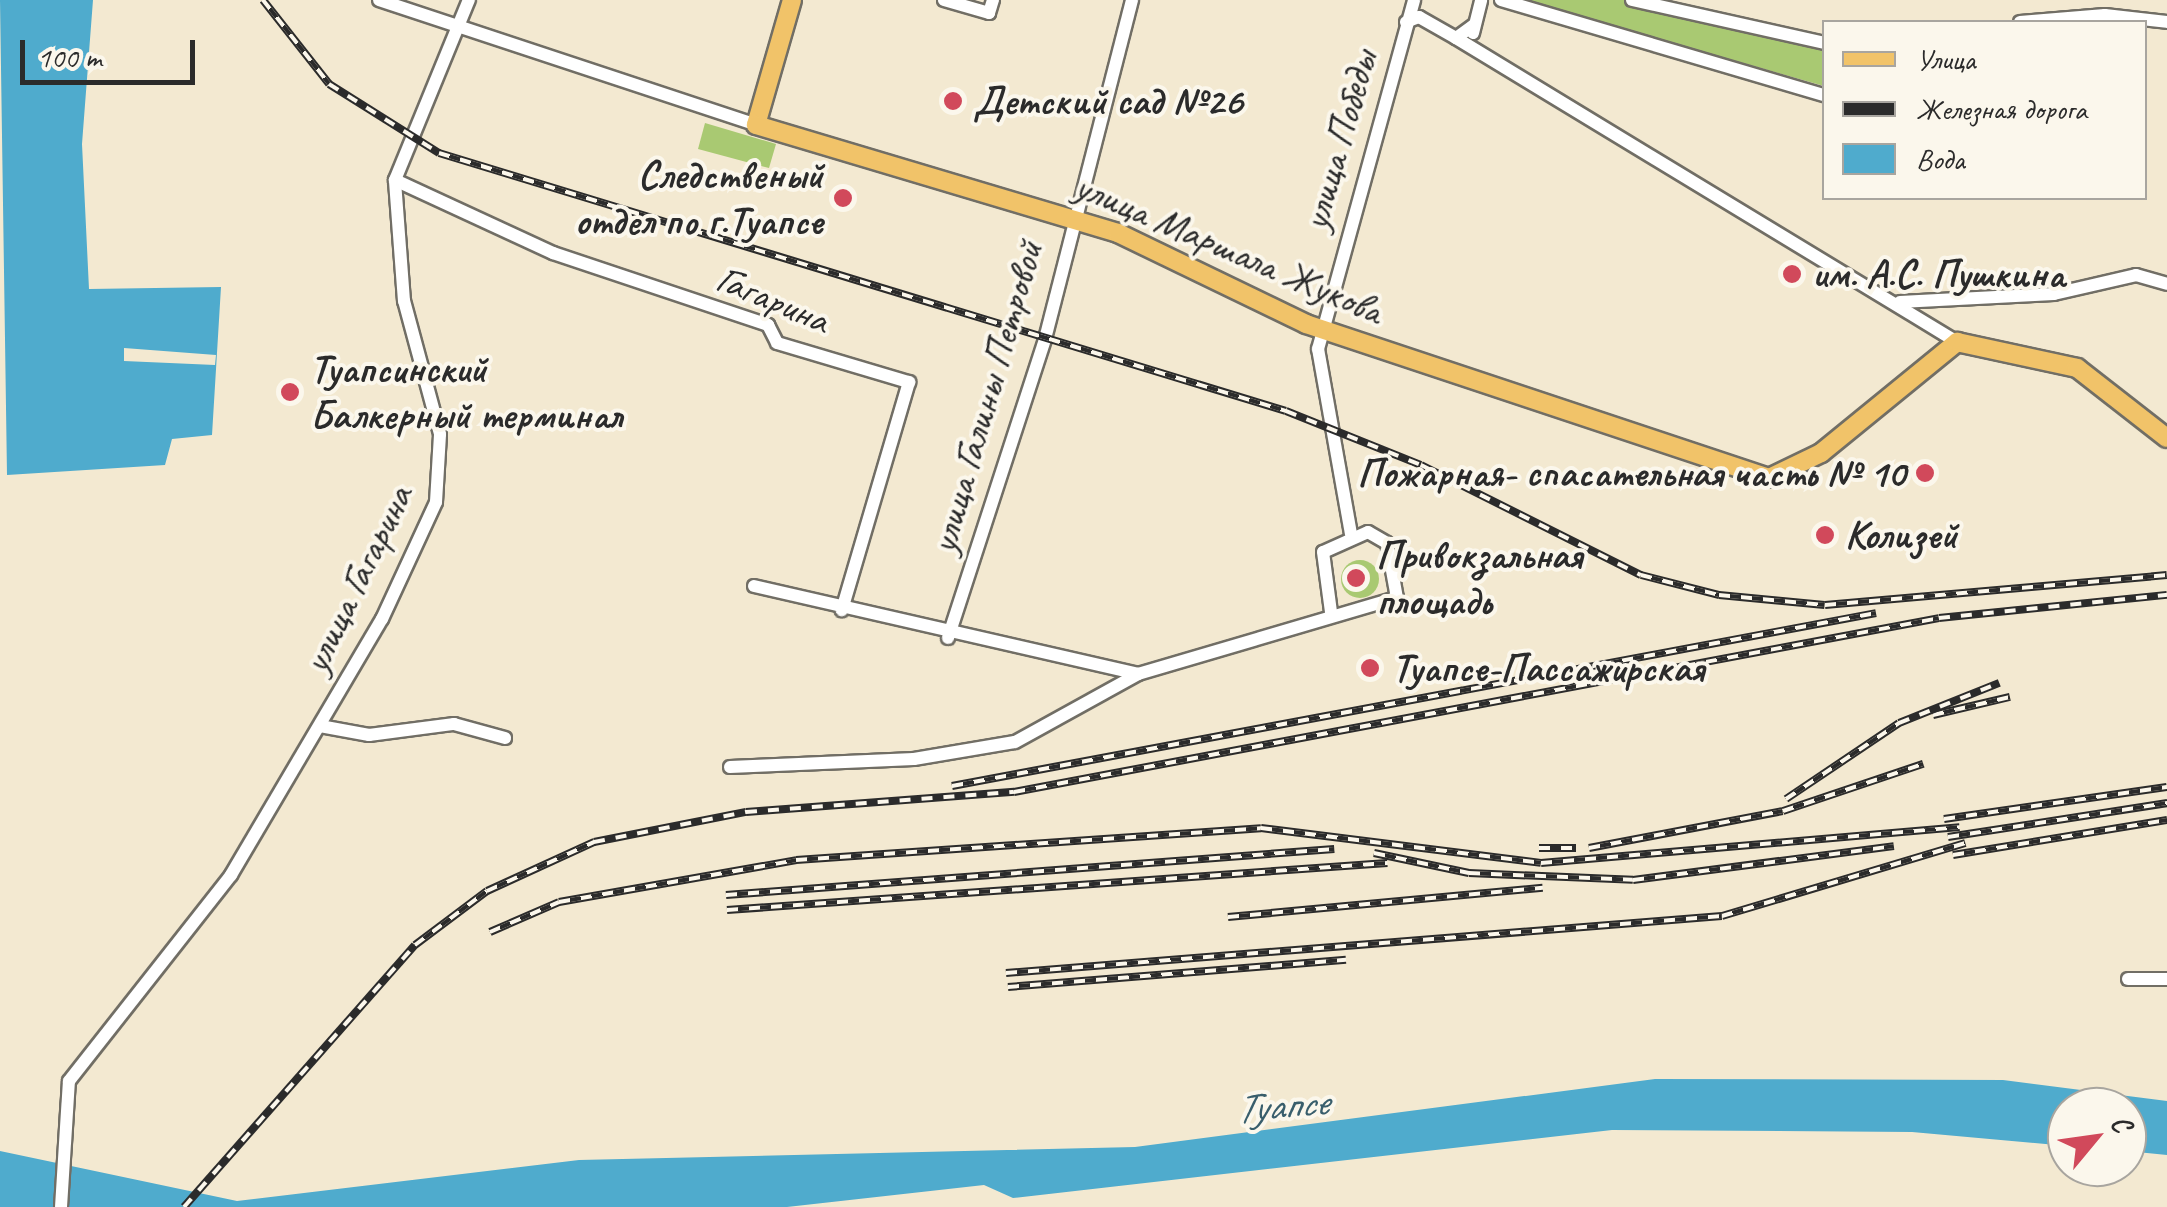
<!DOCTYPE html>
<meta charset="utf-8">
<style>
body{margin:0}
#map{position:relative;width:2167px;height:1207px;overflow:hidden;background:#f3e9d1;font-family:Caveat,sans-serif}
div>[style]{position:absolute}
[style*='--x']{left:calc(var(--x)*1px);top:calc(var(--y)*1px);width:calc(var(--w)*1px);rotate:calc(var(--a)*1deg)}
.green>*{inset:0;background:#a9c972}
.round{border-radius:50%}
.water>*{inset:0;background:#4fabcd}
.pier>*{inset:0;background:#f3e9d1}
.roads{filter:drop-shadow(2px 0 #716e65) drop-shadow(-2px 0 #716e65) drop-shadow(0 2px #716e65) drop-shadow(0 -2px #716e65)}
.minor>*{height:12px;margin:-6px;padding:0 6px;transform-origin:6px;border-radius:6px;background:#fff}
.major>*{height:18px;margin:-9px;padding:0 9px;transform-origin:9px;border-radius:9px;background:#f1c369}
.rail>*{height:8px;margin-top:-4px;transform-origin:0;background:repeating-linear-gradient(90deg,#fbf7ec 0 11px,#2b2b2b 0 22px);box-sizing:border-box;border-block:2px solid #2b2b2b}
.dots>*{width:28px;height:28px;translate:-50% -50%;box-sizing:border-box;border:5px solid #fbf7ec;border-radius:50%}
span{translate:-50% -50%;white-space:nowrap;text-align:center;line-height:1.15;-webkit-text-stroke:8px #fbf7ec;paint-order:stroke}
.poi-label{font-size:40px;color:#2b2b2b;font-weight:700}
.left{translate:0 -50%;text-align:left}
.right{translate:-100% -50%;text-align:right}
.street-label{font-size:40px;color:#2b2b2b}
.water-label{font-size:42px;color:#395e6c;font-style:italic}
.legend{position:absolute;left:1822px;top:20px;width:325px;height:180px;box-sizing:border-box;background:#fbf7ec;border:2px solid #a8a59f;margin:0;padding:12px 18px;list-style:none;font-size:30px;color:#2b2b2b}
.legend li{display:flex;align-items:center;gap:20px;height:50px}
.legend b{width:50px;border:2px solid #a8a59f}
.north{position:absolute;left:2047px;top:1087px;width:100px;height:100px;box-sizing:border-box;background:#fbf7ec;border:2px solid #a8a59f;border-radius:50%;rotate:61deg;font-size:28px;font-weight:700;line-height:40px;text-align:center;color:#2b2b2b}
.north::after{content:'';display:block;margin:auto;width:35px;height:45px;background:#d1495b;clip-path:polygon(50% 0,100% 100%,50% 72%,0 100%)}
.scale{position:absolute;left:20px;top:40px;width:175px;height:45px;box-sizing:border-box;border:5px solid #2b2b2b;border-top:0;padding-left:12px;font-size:30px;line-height:35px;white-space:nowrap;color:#2b2b2b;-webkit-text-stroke:8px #fbf7ec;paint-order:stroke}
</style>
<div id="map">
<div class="green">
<div style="clip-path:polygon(1521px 0,1626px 0,1824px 44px,1824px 86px)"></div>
<div style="clip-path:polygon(705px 123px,776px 144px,769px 168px,698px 149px)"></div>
<div class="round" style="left:1341px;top:560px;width:38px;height:38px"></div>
</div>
<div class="water">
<div style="clip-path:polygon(0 0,93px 0,82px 144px,89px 289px,221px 287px,212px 435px,172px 439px,165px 465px,7px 475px)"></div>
<div style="clip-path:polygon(1655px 1079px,2003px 1080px,2167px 1101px,2167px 1155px,2127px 1151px,2127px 1107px,2067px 1107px,2067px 1146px,1912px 1132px,1612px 1130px,1013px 1198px,984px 1185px,787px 1207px,0 1207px,0 1151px,237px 1201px,579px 1160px,1135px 1147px)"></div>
</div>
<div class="pier">
<div style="clip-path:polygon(124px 348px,216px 355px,215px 365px,124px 361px)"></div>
</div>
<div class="roads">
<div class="minor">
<div style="--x:379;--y:0;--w:397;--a:18.3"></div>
<div style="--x:944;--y:0;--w:47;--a:16.1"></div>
<div style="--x:989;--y:13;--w:14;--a:-73"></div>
<div style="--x:1501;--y:0;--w:337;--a:16.4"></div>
<div style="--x:1632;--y:0;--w:197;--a:12.6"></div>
<div style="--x:1406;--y:22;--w:14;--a:-21"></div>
<div style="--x:1419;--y:17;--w:43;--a:29.6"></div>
<div style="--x:1456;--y:38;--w:22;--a:-36"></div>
<div style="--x:2020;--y:22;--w:85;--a:-4.7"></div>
<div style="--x:2105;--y:15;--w:62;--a:6.4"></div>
<div style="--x:1473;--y:33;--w:34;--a:-76"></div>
<div style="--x:1456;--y:38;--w:586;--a:31.25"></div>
<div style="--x:395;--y:180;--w:174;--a:24.8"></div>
<div style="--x:553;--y:253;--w:227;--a:18.5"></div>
<div style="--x:768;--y:325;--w:20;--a:63"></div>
<div style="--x:777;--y:343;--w:138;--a:16.5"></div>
<div style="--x:909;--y:382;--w:238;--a:106.4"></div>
<div style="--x:1900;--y:302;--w:154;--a:-3"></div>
<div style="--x:2054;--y:294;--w:84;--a:-13"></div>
<div style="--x:2136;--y:275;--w:32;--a:16"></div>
<div style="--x:1351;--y:534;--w:188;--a:-100.1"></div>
<div style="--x:1318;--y:349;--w:362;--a:-74.6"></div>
<div style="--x:754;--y:586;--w:394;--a:12.9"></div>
<div style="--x:1138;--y:674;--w:270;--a:-16.4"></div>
<div style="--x:1397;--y:598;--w:56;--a:-100.3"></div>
<div style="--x:1387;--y:543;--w:22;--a:-150"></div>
<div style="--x:1368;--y:532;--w:49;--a:156"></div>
<div style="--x:1323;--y:552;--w:61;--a:82.4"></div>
<div style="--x:948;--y:638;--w:314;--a:-72"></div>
<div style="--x:1045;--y:339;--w:350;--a:-75.6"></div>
<div style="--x:320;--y:726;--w:50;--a:10.4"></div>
<div style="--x:369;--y:735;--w:86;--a:-7.4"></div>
<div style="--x:454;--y:724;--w:53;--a:15.4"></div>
<div style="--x:730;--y:767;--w:184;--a:-2.5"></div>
<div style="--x:914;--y:759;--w:102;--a:-9.6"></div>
<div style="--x:1015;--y:742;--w:141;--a:-28.9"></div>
<div style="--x:2128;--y:979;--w:39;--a:0"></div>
<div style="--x:61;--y:1207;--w:126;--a:-86.4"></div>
<div style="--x:69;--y:1081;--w:262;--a:-51.8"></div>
<div style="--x:231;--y:875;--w:297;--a:-59.5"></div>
<div style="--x:382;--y:619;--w:129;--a:-65.2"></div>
<div style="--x:436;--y:502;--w:68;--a:-86.6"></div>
<div style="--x:440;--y:434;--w:138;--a:-105.1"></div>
<div style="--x:404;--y:301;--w:121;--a:-94.3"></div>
<div style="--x:395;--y:180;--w:195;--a:-67.7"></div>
</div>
<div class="major">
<div style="--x:792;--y:0;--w:130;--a:106.1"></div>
<div style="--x:756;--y:125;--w:378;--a:16.6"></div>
<div style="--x:1118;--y:233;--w:209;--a:25.8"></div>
<div style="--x:1306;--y:324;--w:488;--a:18.4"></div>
<div style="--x:1769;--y:478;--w:58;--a:-25.7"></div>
<div style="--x:1821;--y:453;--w:176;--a:-39.2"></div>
<div style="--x:1957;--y:342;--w:123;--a:12.2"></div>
<div style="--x:2077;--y:368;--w:114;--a:37.9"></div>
</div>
</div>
<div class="rail">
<div style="--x:263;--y:0;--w:107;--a:51.8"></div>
<div style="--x:329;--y:84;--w:130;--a:32.1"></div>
<div style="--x:439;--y:153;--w:885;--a:16.94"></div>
<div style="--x:1286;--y:411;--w:145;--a:21.8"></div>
<div style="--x:1421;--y:465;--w:246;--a:26.6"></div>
<div style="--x:1641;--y:575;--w:81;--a:14.4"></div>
<div style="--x:1719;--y:595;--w:106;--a:5.4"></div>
<div style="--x:1825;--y:605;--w:343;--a:-5"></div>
<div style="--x:1933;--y:715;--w:79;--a:-13.2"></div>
<div style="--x:952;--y:786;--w:940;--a:-10.6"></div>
<div style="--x:1786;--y:799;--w:136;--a:-33.9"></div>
<div style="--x:1899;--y:723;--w:108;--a:-21.8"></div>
<div style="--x:1944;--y:819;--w:225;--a:-8.2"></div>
<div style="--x:1948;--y:837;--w:222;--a:-8.8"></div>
<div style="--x:1539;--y:848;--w:37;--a:0"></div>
<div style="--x:1589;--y:848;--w:197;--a:-10.8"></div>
<div style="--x:1783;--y:811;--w:148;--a:-18.6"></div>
<div style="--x:1374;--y:853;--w:97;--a:11.9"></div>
<div style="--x:1469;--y:873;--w:164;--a:2.4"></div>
<div style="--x:1633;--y:880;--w:263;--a:-7.4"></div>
<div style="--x:1953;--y:855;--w:217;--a:-9.3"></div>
<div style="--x:726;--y:895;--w:610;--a:-4.33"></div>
<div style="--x:727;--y:910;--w:662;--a:-4.07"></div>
<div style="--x:1228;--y:917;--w:316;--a:-5.3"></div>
<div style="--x:490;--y:932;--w:75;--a:-23.5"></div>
<div style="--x:559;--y:902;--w:241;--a:-10"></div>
<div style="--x:796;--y:860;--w:466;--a:-3.9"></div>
<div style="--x:1261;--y:828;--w:282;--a:7.1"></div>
<div style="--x:1541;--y:863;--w:420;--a:-4.9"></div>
<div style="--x:1006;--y:973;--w:718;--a:-4.55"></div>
<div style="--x:1722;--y:916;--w:254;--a:-16.7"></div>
<div style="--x:1008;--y:987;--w:339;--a:-4.6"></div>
<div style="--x:184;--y:1207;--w:349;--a:-48.6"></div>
<div style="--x:415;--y:945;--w:90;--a:-36.9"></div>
<div style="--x:487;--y:891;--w:118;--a:-24.6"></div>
<div style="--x:594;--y:842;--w:155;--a:-11.2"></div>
<div style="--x:746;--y:812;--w:269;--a:-4.3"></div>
<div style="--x:1014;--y:792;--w:941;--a:-10.65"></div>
<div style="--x:1939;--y:618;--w:229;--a:-5.8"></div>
</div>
<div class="dots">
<div style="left:953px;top:101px;background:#d1495b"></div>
<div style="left:843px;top:198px;background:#d1495b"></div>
<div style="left:1792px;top:274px;background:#d1495b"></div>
<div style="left:290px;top:392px;background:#d1495b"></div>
<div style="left:1925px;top:473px;background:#d1495b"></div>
<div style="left:1825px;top:535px;background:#d1495b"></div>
<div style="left:1356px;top:578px;background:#d1495b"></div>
<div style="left:1370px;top:668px;background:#d1495b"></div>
</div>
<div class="poi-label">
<span class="left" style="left:973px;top:101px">Детский сад №26</span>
<span class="right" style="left:823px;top:198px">Следственый<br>отдел по г.Туапсе</span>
<span class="left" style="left:1812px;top:274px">им. А.С. Пушкина</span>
<span class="left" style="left:310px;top:392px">Туапсинский<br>Балкерный терминал</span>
<span class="right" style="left:1905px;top:473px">Пожарная- спасательная часть № 10</span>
<span class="left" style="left:1845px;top:535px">Колизей</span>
<span class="left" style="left:1376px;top:578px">Привокзальная<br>площадь</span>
<span class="left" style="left:1392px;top:668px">Туапсе-Пассажирская</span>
</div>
<div class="street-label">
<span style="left:1339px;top:140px;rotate:-74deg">улица Победы</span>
<span style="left:1229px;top:248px;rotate:23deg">улица Маршала Жукова</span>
<span style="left:773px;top:299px;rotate:23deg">Гагарина</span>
<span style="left:986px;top:397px;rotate:-74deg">улица Галины Петровой</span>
<span style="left:357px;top:579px;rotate:-64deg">улица Гагарина</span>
</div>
<div class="water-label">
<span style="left:1281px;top:1106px;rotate:-5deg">Туапсе</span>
</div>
<ul class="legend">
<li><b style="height:12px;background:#f1c369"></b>Улица</li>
<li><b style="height:12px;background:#2b2b2b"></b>Железная дорога</li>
<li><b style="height:28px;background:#4fabcd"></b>Вода</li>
</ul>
<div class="north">С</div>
<div class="scale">100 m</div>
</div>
